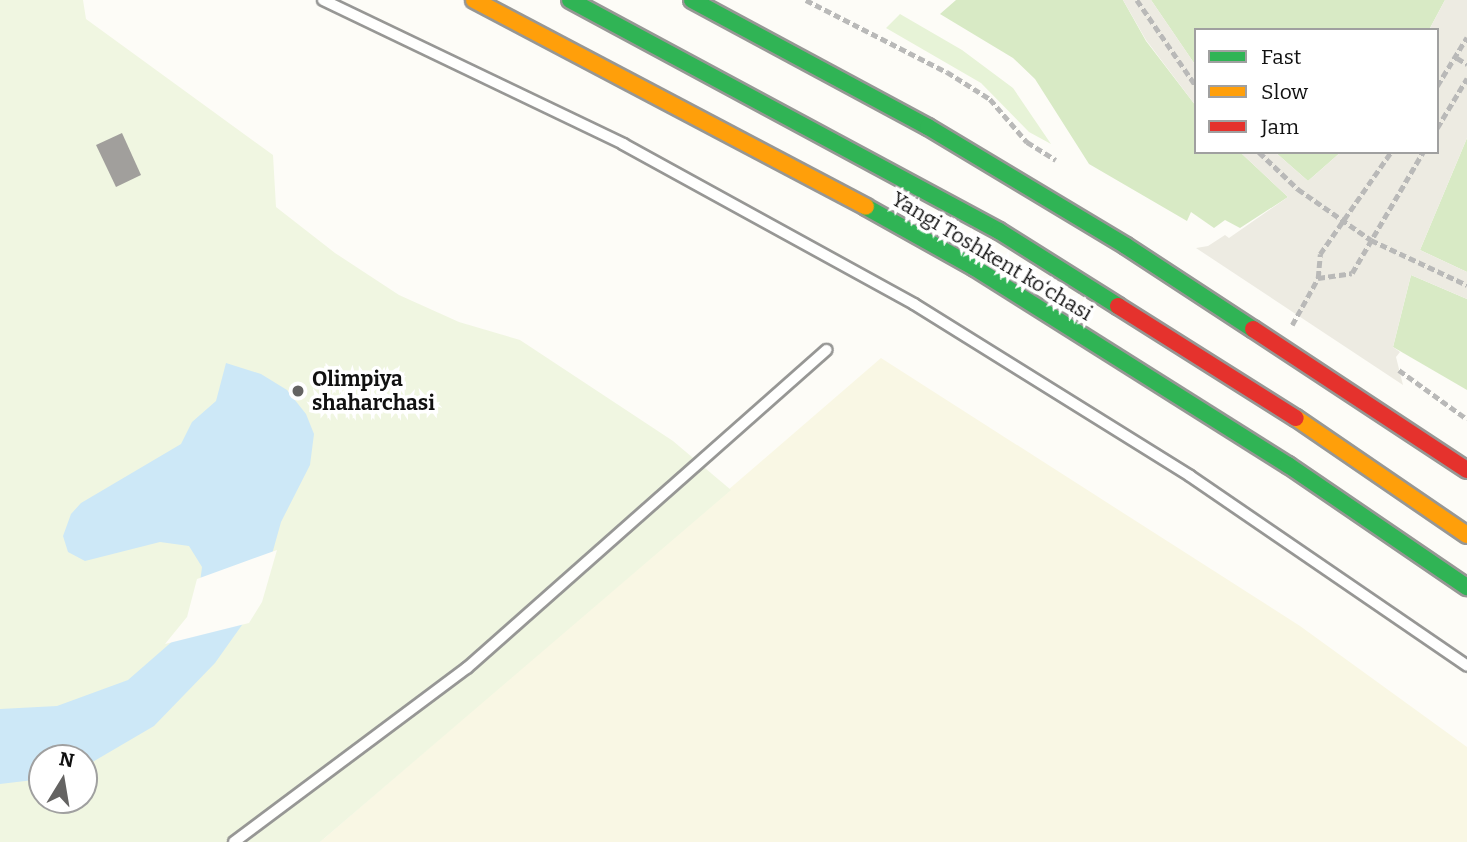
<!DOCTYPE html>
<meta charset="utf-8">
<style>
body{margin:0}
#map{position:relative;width:1467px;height:842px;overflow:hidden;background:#fdfcf7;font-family:Bitter,serif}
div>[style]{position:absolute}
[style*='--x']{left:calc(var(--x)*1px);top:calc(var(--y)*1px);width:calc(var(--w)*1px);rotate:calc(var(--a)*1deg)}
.farmland>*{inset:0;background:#f9f7e4}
.green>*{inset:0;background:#e7f3d7}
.forest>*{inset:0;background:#d8eac5}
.pitch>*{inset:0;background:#f0f6e1}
.plaza>*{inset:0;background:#edebe2}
.water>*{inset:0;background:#cde8f7}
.pier>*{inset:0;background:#fdfcf7}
.building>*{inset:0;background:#a19f9c}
.path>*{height:4.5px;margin-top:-2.25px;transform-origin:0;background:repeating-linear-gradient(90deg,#b9b9b8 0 7px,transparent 0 10.5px)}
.roads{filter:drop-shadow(2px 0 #979795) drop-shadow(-2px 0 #979795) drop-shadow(0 2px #979795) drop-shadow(0 -2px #979795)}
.lane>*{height:10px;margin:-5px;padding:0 5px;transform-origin:5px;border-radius:5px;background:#fffffe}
.fast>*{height:16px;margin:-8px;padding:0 8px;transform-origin:8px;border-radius:8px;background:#30b455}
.slow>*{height:16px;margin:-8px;padding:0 8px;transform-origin:8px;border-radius:8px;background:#ff9f0a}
.jam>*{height:16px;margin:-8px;padding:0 8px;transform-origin:8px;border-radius:8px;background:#e5322d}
.dots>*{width:19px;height:19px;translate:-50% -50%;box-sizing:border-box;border:4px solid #fff;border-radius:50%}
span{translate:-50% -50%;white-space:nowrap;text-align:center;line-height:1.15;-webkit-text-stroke:7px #fff;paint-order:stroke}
.street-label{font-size:21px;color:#111}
.poi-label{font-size:21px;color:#111;font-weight:700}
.left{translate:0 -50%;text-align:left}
.legend{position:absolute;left:1194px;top:28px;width:245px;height:126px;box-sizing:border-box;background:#fff;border:2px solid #a0a0a0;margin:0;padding:9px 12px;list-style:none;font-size:21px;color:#111}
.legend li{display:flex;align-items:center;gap:14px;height:35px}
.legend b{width:35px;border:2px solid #a0a0a0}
.north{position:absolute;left:28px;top:744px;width:70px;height:70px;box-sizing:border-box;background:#fff;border:2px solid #a0a0a0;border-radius:50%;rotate:11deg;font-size:19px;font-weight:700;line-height:28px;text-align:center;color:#111}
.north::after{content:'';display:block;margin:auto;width:24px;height:32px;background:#646362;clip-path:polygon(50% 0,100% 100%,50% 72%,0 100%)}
</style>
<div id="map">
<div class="farmland">
<div style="clip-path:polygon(881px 358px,1300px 626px,1467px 747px,1467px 842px,320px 842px)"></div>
</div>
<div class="green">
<div style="clip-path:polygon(900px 14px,962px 50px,1013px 88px,1051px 144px,1029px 132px,981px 83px,886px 28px)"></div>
</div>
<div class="forest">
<div style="clip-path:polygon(956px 0,1123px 0,1146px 41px,1196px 106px,1196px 152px,1240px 152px,1288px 197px,1240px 228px,1225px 220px,1214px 228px,1191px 212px,1187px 221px,1089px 164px,1035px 79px,1013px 58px,940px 14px)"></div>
<div style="clip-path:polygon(1151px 0,1445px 0,1429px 30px,1196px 30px,1196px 66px)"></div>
<div style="clip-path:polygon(1467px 138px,1467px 272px,1420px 250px)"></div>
<div style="clip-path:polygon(1275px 152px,1341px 152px,1308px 181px)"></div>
<div style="clip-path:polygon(1411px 275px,1467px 299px,1467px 390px,1393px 347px)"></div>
</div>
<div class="pitch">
<div style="clip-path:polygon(evenodd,0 0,83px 0,86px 19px,273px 155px,276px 207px,335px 253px,399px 295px,459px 322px,520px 340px,673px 441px,731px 490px,320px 842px,0 842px,0 0,42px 758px,84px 758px,84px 800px,42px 800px,42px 758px)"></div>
</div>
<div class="plaza">
<div style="clip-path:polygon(1123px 0,1151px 0,1196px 66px,1196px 106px,1146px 40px)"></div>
<div style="clip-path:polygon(1445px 0,1467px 0,1467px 138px,1420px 250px,1467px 272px,1467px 299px,1411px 275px,1393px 347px,1400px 352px,1396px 357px,1403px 385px,1196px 248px,1208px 246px,1225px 235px,1229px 238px,1288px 197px,1240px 152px,1275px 152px,1308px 181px,1341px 152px,1437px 152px,1437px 30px,1429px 30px)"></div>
</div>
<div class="water">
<div style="clip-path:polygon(226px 363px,261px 374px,287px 390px,306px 414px,314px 434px,310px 465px,281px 522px,259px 601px,215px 663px,154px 726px,84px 767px,84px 758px,42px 758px,42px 779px,0 784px,0 709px,57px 706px,128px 680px,175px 639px,198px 598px,202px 567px,189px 546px,160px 542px,85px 561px,68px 552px,63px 536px,71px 514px,81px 503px,181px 444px,192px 422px,216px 401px)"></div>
</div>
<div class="pier">
<div style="clip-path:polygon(277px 550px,262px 602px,249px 623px,165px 644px,187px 617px,197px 579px)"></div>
</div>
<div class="building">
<div style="clip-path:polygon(122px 133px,141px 175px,116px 187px,96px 145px)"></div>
</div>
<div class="path">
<div style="--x:806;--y:0;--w:158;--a:27.1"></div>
<div style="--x:947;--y:72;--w:51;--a:32.1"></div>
<div style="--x:990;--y:99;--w:57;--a:49.3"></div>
<div style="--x:1027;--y:142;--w:34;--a:32"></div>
<div style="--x:1137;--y:0;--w:104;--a:55.5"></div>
<div style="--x:1457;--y:58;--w:12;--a:31"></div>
<div style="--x:1437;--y:86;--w:57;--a:-58.5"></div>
<div style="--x:1437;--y:128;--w:58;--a:-59"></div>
<div style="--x:1259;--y:152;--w:54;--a:43.5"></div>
<div style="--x:1298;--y:189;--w:89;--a:34.9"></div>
<div style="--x:1371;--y:240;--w:106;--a:25.1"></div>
<div style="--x:1318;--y:278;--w:34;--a:-8"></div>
<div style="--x:1352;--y:273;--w:140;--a:-59.6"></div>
<div style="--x:1292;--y:325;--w:54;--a:-61"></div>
<div style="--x:1318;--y:278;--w:24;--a:-85"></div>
<div style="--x:1320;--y:254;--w:124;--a:-55.2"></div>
<div style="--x:1399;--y:370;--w:84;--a:35.8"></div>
</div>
<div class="roads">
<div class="lane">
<div style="--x:323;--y:0;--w:333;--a:25.6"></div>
<div style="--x:623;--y:144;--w:332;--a:28.8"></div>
<div style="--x:914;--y:304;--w:325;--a:31.9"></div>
<div style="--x:1190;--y:476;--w:336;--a:34.4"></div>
<div style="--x:234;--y:842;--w:291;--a:-36.8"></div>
<div style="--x:467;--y:668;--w:480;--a:-41.5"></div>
</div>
<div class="fast">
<div style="--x:570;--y:0;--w:487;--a:28.3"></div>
<div style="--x:999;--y:231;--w:141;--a:32.2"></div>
<div style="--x:692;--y:0;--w:268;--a:28.3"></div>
<div style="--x:928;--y:127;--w:231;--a:31"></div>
<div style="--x:1126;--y:246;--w:152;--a:33.2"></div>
<div style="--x:866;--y:207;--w:125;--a:29.2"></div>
<div style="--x:975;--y:268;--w:370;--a:32.2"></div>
<div style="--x:1288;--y:465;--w:217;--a:34.3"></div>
</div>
<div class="slow">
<div style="--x:474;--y:0;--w:443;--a:27.8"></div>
<div style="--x:1296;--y:418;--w:207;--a:34.4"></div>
</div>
<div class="jam">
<div style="--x:1118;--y:306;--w:210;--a:32.2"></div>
<div style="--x:1253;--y:329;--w:256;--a:33.4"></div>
</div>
</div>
<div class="dots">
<div style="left:298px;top:391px;background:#646362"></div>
</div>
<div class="street-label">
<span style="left:992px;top:256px;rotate:31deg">Yangi Toshkent ko‘chasi</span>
</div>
<div class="poi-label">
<span class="left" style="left:312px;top:391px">Olimpiya<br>shaharchasi</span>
</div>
<ul class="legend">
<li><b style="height:9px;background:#30b455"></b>Fast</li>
<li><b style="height:9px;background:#ff9f0a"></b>Slow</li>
<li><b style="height:9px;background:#e5322d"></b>Jam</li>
</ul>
<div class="north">N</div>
</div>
